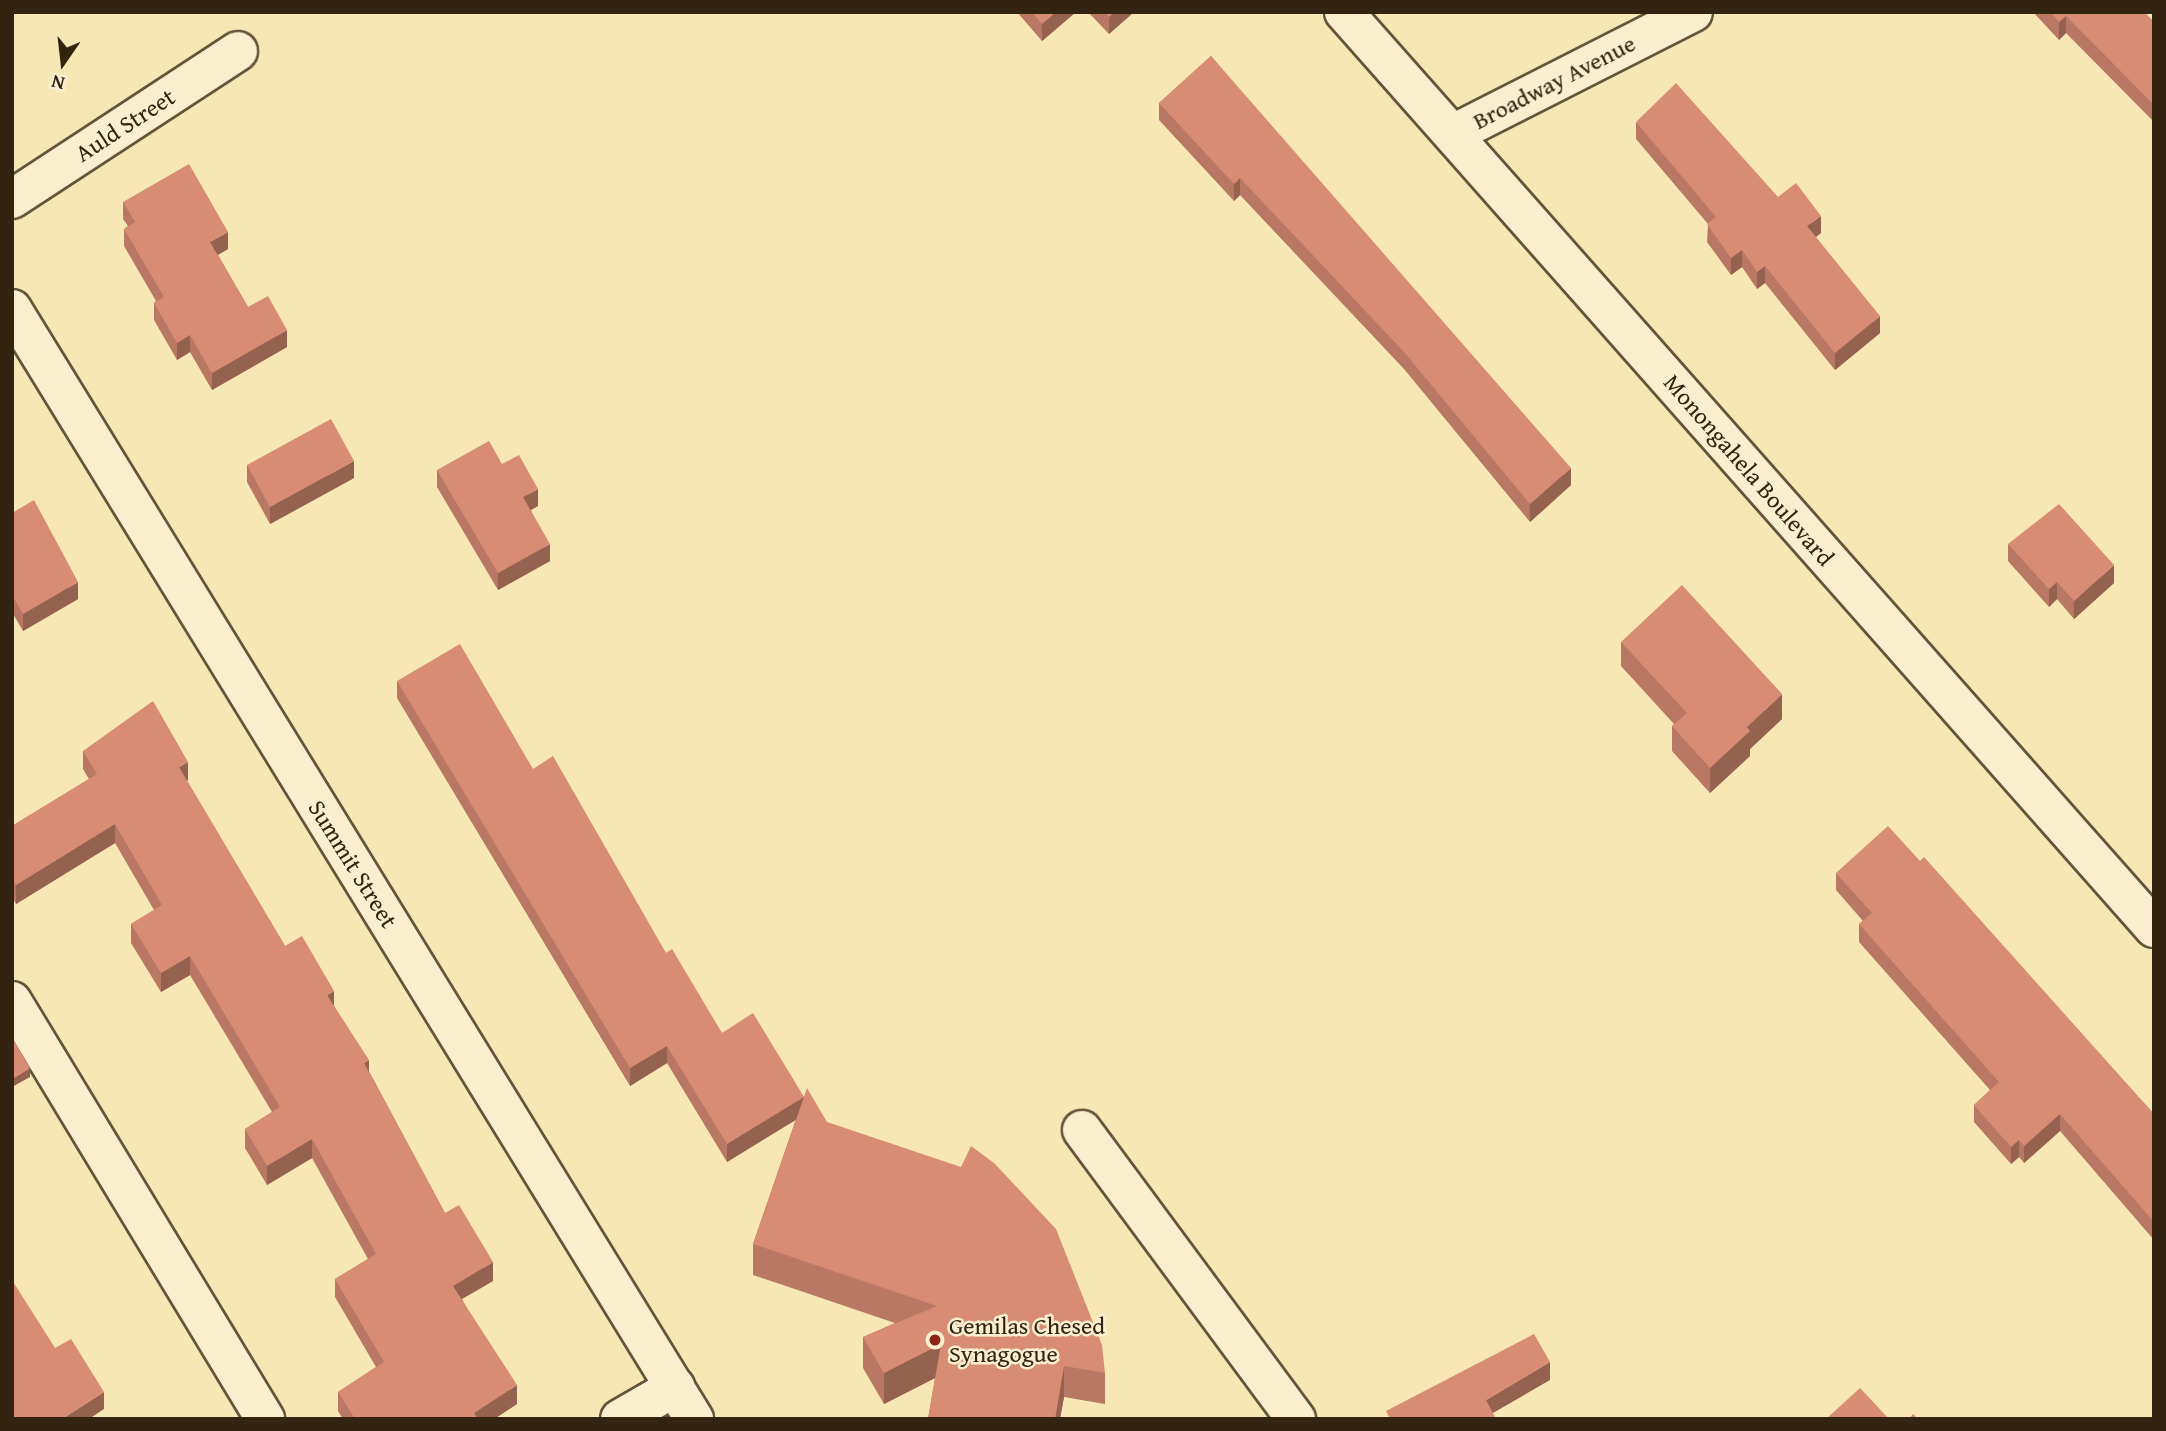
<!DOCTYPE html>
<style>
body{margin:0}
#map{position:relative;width:2166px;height:1431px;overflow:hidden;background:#f6e7b4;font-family:"Gentium Book Plus",serif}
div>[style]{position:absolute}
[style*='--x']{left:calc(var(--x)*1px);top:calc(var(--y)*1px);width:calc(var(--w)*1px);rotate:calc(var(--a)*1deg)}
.roads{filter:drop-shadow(2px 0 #64543a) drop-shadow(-2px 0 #64543a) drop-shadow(0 2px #64543a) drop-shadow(0 -2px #64543a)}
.minor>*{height:38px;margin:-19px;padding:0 19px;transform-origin:19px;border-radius:19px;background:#f9efce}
.wall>*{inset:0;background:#b97863}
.shaded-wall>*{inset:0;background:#966250}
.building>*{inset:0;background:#d78c73}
.dots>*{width:19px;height:19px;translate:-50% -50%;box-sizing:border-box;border:4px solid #f9efce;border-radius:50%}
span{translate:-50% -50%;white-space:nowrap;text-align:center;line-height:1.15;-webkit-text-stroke:5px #f9efce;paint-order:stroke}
.street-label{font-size:24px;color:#332311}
.poi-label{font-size:24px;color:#332311}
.left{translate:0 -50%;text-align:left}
.frame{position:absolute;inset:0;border:14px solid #332311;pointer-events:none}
.north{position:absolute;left:28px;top:28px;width:70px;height:70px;-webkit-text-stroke:5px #f9efce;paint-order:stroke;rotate:194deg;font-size:19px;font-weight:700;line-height:28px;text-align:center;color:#332311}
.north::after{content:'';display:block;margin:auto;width:24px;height:32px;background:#332311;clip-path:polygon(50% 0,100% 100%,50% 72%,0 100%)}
</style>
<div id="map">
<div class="roads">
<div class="minor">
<div style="--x:1344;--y:12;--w:1223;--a:48.51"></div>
<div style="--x:1453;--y:134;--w:269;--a:-26.9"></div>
<div style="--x:12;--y:199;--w:270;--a:-33.2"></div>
<div style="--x:12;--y:309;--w:1303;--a:58.43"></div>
<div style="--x:12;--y:1001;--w:489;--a:58.8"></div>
<div style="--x:1082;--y:1130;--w:360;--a:53.5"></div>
<div style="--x:620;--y:1419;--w:64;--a:-30.2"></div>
</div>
</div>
<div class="wall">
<div style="clip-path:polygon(1017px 12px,1076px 12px,1042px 41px)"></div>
<div style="clip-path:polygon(1088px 12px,1134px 12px,1109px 34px)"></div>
<div style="clip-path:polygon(2033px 12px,2144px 12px,2154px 22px,2154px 122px,2066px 33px,2059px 40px)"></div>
<div style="clip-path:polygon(1211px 56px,1571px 485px,1530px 522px,1404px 369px,1240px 195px,1234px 201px,1159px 120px,1159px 103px)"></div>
<div style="clip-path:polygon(1636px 122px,1778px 197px,1821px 233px,1816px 237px,1880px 333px,1835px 370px,1765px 283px,1757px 289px,1742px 267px,1731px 275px,1707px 242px,1708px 224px,1636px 139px)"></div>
<div style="clip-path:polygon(123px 202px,228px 249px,218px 255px,248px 307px,287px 347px,212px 390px,190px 352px,177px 360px,154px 320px,154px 303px,156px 301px,124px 246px,124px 229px,128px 226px,123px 219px)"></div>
<div style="clip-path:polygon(502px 464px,538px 506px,531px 510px,550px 561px,498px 590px,437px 487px,437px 470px)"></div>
<div style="clip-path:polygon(247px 465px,354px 478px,270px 524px,247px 482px)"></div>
<div style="clip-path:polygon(12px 513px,78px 599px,23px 631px,12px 612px)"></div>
<div style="clip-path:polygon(2008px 544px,2114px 583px,2074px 619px,2057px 599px,2049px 607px,2008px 561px)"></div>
<div style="clip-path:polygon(1621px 642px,1782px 719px,1750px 749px,1750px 756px,1710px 793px,1672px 751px,1672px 726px,1674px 724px,1621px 666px)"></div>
<div style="clip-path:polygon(397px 681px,533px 769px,666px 953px,722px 1033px,804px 1097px,827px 1122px,1105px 1373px,1105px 1404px,1064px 1397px,1060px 1419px,928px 1419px,935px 1378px,884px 1404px,863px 1368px,863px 1337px,895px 1323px,753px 1275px,753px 1244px,796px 1119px,727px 1162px,667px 1063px,630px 1086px,397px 698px)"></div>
<div style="clip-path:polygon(83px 751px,188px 780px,187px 781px,285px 946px,334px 1006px,445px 1213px,493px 1281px,462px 1299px,517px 1404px,494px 1419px,343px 1419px,338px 1411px,338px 1392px,376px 1367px,335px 1297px,335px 1279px,368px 1259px,312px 1158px,267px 1185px,245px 1148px,245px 1129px,272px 1112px,190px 975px,161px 992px,131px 943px,131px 924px,154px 910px,115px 843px,16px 904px,12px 897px,12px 826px,89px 779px,83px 769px)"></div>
<div style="clip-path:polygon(1920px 861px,2154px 1114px,2154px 1240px,2060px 1131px,2024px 1163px,2019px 1157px,2011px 1164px,1974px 1122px,1974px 1105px,1990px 1090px,1859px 942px,1859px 924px,1863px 921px,1836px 890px,1836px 873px)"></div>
</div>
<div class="shaded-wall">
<div style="clip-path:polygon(1056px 12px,1076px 12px,1042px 41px,1042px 24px)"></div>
<div style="clip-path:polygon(1114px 12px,1134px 12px,1109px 34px,1109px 17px)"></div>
<div style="clip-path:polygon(2066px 16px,2066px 33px,2059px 40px,2059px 22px)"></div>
<div style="clip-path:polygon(1240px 178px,1240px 195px,1234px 201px,1234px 184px)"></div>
<div style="clip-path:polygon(1821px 216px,1821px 233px,1807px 243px,1807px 226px)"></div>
<div style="clip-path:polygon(228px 232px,228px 249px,210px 259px,210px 242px)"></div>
<div style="clip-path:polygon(1742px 250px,1742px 267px,1731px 275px,1731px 258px)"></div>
<div style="clip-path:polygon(1765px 266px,1765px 283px,1757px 289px,1757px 272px)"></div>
<div style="clip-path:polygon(1880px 316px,1880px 333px,1835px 370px,1835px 353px)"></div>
<div style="clip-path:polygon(287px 330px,287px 347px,212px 390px,212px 373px)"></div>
<div style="clip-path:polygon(190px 335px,190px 352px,177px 360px,177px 343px)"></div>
<div style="clip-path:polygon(354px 461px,354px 478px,270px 524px,270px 507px)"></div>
<div style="clip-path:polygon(1571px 468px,1571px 485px,1530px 522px,1530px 504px)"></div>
<div style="clip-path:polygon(538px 489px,538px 506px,523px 514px,523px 497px)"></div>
<div style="clip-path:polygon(550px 544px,550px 561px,498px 590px,498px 573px)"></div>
<div style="clip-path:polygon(2114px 565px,2114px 583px,2074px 619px,2074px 601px)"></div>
<div style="clip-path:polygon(78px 582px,78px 599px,23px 631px,23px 614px)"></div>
<div style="clip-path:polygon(2057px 582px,2057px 599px,2049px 607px,2049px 589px)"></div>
<div style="clip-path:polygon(1782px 694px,1782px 719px,1750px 749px,1750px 756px,1710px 793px,1710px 768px,1747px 727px)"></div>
<div style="clip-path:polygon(188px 762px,188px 780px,179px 786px,179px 767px)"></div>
<div style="clip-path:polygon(115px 824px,115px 843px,16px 904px,16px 885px)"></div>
<div style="clip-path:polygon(190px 956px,190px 975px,161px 992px,161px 973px)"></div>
<div style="clip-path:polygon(334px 991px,334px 1010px,327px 995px)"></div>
<div style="clip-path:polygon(667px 1046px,667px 1063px,630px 1086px,630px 1068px)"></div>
<div style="clip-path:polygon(369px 1060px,369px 1079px,364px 1063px)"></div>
<div style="clip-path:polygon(30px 1068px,30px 1077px,12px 1087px,12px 1079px)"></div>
<div style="clip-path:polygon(804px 1097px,804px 1115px,727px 1162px,727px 1144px)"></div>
<div style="clip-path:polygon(2060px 1114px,2060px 1131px,2024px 1163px,2024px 1146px)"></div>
<div style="clip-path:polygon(312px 1139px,312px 1158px,267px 1185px,267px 1166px)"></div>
<div style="clip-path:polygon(2019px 1140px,2019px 1157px,2011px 1164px,2011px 1147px)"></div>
<div style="clip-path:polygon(493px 1262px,493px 1281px,453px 1304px,453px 1286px)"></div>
<div style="clip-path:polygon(941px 1344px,941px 1375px,884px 1404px,884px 1373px)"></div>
<div style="clip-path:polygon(1550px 1362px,1550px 1380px,1486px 1417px,1486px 1400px)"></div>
<div style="clip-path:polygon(1064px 1366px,1064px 1397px,1060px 1419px,1055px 1419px)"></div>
<div style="clip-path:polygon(517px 1385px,517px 1404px,494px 1419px,474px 1419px,474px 1413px)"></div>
<div style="clip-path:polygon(104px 1392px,104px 1409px,89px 1419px,62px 1419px)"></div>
</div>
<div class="building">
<div style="clip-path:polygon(1032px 12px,1056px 12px,1042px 24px)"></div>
<div style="clip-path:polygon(1105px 12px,1114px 12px,1109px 17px)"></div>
<div style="clip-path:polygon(2050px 12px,2144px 12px,2154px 22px,2154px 105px,2066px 16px,2059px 22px)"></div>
<div style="clip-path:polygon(1211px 56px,1571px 468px,1530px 504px,1404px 352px,1240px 178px,1234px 184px,1159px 103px)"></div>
<div style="clip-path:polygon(1676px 83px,1778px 197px,1796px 183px,1821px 216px,1807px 226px,1880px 316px,1835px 353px,1765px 266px,1757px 272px,1742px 250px,1731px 258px,1707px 224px,1716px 217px,1636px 122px)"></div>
<div style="clip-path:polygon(189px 164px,228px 232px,210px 242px,248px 307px,268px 296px,287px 330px,212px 373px,190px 335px,177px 343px,154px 303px,164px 297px,124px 229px,135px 222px,123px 202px)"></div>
<div style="clip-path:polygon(331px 419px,354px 461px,270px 507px,247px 465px)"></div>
<div style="clip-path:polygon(489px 441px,502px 464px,519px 455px,538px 489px,523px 497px,550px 544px,498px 573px,437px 470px)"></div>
<div style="clip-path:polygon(34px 500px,78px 582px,23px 614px,12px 595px,12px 513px)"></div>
<div style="clip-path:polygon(2059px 504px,2114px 565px,2074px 601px,2057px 582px,2049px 589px,2008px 544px)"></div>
<div style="clip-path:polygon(1682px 585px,1782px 694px,1747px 727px,1750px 731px,1710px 768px,1672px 726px,1687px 713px,1621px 642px)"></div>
<div style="clip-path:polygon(460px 644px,533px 769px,553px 756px,666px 953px,672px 949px,722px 1033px,753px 1013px,804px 1097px,727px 1144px,667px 1046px,630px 1068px,397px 681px)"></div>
<div style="clip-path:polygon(153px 701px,188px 762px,179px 767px,285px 946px,302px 936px,334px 991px,327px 995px,369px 1060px,364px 1063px,445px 1213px,459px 1205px,493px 1262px,453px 1286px,517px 1385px,474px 1413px,478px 1419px,355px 1419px,338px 1392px,384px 1362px,335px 1279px,376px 1254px,312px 1139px,267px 1166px,245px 1129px,280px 1107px,190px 956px,161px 973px,131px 924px,162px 905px,115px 824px,16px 885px,12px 879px,12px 826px,97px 774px,83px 751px)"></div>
<div style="clip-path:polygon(1888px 826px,1920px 861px,1924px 857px,2154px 1114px,2154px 1222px,2060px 1114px,2024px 1146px,2019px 1140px,2011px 1147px,1974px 1105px,1999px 1082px,1859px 924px,1872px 913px,1836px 873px)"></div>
<div style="clip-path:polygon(12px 1037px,30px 1068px,12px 1079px)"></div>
<div style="clip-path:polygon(807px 1088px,827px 1122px,961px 1167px,971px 1146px,994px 1163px,1056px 1229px,1102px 1345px,1105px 1373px,1064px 1366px,1055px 1419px,928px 1419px,941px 1344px,884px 1373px,863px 1337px,937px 1306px,753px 1244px)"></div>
<div style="clip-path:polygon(12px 1280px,55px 1348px,71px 1339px,104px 1392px,62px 1419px,12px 1419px)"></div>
<div style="clip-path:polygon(1534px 1334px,1550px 1362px,1486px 1400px,1496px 1419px,1390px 1419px,1386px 1411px)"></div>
<div style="clip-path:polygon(1860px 1388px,1889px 1419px,1826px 1419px)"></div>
<div style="clip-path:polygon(1913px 1414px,1918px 1419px,1909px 1419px)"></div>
</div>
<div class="dots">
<div style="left:935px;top:1340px;background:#8f2418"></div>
</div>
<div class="street-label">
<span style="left:1554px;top:82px;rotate:-27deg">Broadway Avenue</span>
<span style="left:125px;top:125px;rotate:-33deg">Auld Street</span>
<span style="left:1749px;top:470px;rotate:49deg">Monongahela Boulevard</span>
<span style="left:353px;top:864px;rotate:58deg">Summit Street</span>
</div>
<div class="poi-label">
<span class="left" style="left:949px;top:1340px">Gemilas Chesed<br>Synagogue</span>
</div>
<div class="frame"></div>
<div class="north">N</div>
</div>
